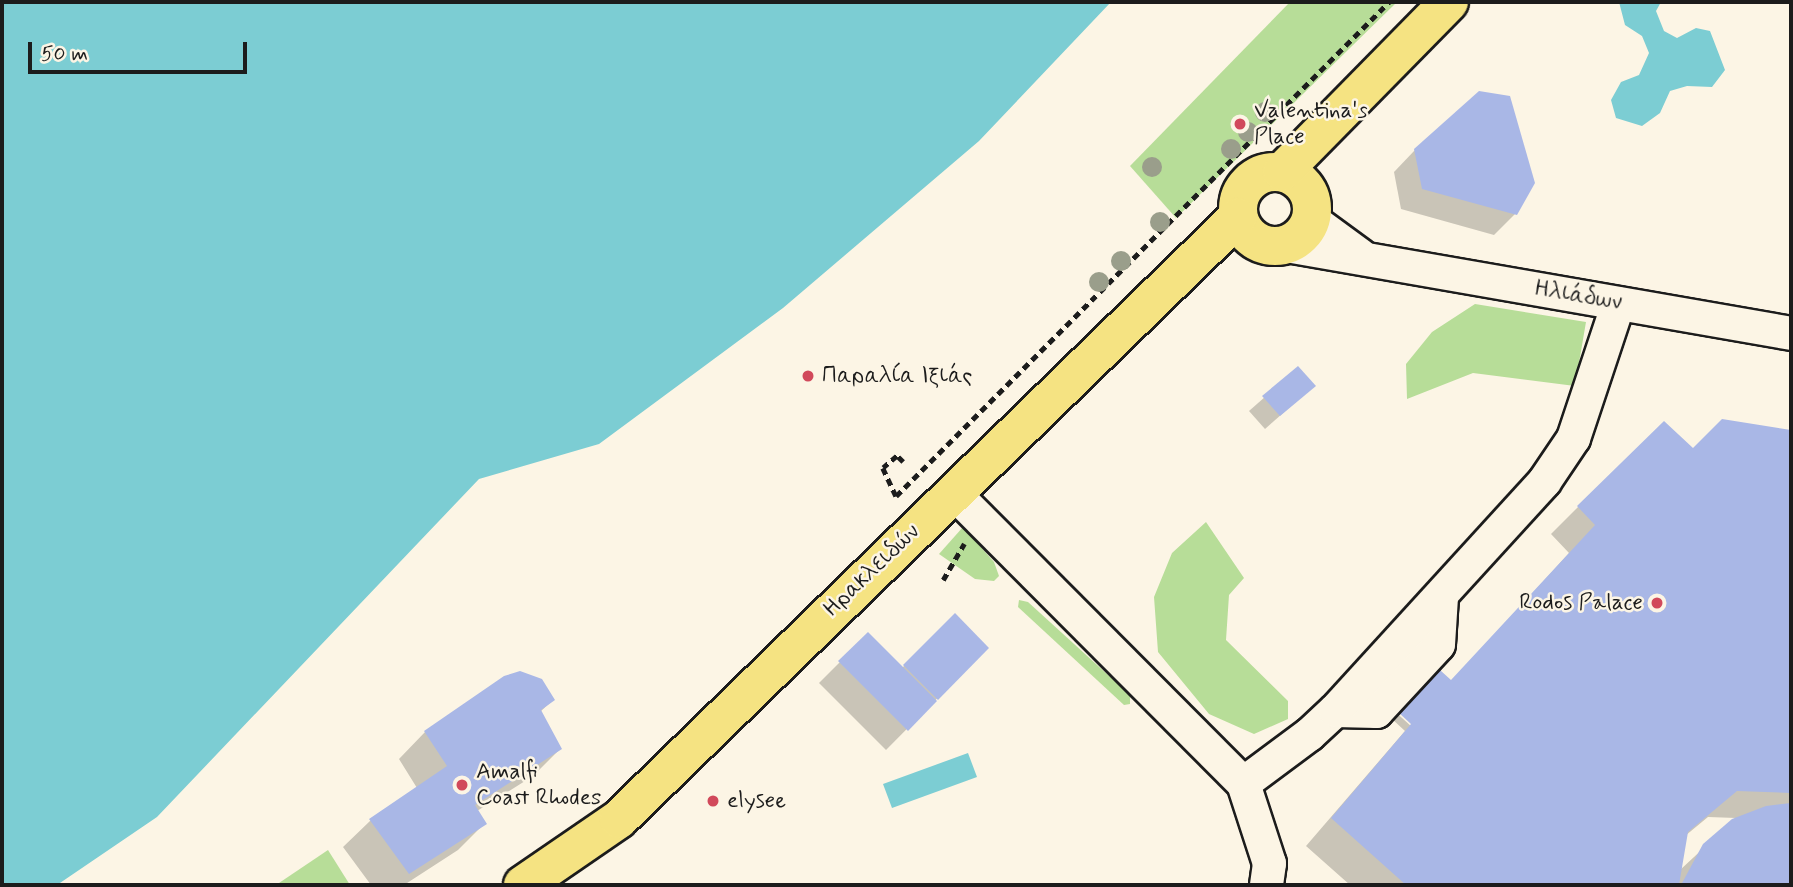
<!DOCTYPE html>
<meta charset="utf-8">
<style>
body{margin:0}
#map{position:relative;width:1793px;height:887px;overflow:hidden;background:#fcf5e5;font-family:Mynerve,sans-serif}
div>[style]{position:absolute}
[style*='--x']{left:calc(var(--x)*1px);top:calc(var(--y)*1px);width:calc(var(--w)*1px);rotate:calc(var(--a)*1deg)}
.green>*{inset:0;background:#b7dd98}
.water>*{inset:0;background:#7ccdd3}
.shadow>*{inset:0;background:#0003}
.building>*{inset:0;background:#a9b7e6}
.path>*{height:4.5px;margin-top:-2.25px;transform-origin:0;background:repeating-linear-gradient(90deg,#1c1c1c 0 7px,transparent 0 12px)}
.roads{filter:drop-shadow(2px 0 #1c1c1c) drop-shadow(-2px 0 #1c1c1c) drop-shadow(0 2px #1c1c1c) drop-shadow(0 -2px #1c1c1c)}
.minor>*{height:33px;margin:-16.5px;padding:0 16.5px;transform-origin:16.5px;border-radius:16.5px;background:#fcf5e5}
.major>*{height:38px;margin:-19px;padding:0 19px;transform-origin:19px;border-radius:19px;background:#f5e382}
.major>.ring{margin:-19px;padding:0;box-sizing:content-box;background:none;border:38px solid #f5e382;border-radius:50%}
.trees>*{width:20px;height:20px;margin:-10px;border-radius:50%;background:#9a9e8b}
.dots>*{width:19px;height:19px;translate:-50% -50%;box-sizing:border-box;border:4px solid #fcf5e5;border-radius:50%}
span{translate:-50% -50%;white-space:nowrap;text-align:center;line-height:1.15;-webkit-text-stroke:5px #fcf5e5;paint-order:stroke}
.poi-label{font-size:23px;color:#1c1c1c}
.left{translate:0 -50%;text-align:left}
.right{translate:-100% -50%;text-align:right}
.street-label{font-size:23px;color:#1c1c1c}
.frame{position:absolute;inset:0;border:4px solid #1c1c1c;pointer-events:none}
.scale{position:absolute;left:28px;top:42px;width:219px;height:32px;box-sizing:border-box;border:4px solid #1c1c1c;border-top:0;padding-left:9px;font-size:21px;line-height:24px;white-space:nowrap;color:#1c1c1c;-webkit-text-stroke:5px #fcf5e5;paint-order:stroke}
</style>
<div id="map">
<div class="green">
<div style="clip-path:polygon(1290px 2px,1397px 2px,1176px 218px,1130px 166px)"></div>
<div style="clip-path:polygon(1475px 304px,1586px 322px,1575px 386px,1473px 373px,1407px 399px,1406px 364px,1432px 332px)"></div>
<div style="clip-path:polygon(1206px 522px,1244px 578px,1229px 595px,1226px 640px,1288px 701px,1288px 719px,1254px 734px,1209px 714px,1158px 652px,1154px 597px,1172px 553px)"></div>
<div style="clip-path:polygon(963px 527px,994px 562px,999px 576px,994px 581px,975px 579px,939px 554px)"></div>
<div style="clip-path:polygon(1019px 600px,1028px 602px,1130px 695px,1130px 704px,1124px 705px,1018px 607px)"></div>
<div style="clip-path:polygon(328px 850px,350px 885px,276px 885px)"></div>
</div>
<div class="water">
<div style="clip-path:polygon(2px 2px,1111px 2px,979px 141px,783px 308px,599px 444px,479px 479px,157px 817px,57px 885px,2px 885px)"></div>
<div style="clip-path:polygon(1619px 2px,1661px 2px,1656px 11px,1664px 31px,1677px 38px,1696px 28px,1710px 31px,1725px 70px,1712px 87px,1687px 86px,1670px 91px,1660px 113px,1642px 126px,1616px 118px,1611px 100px,1621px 82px,1639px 75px,1649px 53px,1642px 36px,1625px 25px)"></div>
<div style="clip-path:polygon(968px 753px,977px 777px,892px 808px,883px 784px)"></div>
</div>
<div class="shadow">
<div style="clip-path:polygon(1415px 150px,1515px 214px,1494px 235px,1401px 209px,1394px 172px)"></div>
<div style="clip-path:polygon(1298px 368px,1314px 386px,1265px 429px,1249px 411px)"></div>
<div style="clip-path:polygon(evenodd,1723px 421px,1791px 432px,1791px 885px,1350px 885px,1306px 846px,1405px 731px,1365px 694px,1370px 689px,1412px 727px,1569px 553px,1551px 534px,1578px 507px,1664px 424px,1693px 450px,1723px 421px,1708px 817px,1736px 818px,1680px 870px,1685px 836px,1708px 817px)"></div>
<div style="clip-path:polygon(955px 616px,987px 648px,886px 750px,819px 683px,868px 634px,902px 668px)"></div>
<div style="clip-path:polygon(553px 700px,540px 712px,560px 749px,533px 776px,477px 811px,485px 823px,458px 850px,404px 885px,371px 885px,343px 847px,370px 821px,417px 788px,399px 759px,425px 732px)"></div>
</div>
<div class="building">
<div style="clip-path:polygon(1479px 91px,1510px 96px,1535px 183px,1517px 215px,1422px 189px,1414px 149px)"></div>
<div style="clip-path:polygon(1298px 366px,1316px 386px,1280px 416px,1262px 396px)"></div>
<div style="clip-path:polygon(1722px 419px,1791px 430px,1791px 793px,1737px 791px,1688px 832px,1679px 885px,1406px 885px,1331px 818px,1411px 724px,1370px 686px,1410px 643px,1451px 680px,1595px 525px,1577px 506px,1664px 421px,1693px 448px)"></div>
<div style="clip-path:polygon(955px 613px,989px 648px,938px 700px,903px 665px)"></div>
<div style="clip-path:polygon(868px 632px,937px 701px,908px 731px,838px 661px)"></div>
<div style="clip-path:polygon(520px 671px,542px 679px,555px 700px,541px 710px,562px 749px,475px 805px,487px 824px,409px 874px,369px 819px,447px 766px,424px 731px,504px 676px)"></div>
<div style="clip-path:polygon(1791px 803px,1791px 885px,1681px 885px,1703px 844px,1732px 819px,1766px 806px)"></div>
</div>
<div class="path">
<div style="--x:903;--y:462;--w:8;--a:-135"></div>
<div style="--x:897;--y:456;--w:18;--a:139"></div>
<div style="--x:883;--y:468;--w:31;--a:65"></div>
<div style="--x:896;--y:496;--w:698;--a:-45.06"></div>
<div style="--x:943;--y:580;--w:42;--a:-59.7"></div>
</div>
<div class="roads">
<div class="minor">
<div style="--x:1311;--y:219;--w:61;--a:36.3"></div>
<div style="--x:1286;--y:245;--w:513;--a:9.88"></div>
<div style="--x:953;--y:492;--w:411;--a:45.1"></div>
<div style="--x:1243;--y:783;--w:84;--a:72"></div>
<div style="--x:1269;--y:863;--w:22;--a:98"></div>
<div style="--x:1335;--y:710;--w:41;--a:1.4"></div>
<div style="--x:1376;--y:711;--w:91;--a:-47.2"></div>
<div style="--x:1438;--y:644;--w:48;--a:-86.4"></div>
<div style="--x:1243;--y:783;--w:82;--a:-36.6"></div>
<div style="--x:1309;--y:734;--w:35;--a:-43"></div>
<div style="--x:1335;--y:710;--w:310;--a:-47.6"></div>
<div style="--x:1544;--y:481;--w:52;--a:-56"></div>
<div style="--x:1573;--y:438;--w:142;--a:-71.6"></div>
</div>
<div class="major">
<div class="ring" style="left:1238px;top:172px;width:36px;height:36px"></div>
<div style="--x:1282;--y:172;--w:238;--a:-45.5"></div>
<div style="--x:523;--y:885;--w:116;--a:-34.5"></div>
<div style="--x:619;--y:819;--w:863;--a:-44.2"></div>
</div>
</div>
<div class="trees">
<div style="left:1265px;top:112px"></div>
<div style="left:1248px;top:132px"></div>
<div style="left:1231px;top:149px"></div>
<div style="left:1152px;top:167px"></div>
<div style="left:1160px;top:222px"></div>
<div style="left:1121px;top:261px"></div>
<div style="left:1099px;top:282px"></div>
</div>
<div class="dots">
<div style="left:1240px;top:124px;background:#d1495b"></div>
<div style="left:808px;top:376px;background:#d1495b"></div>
<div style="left:1657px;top:603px;background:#d1495b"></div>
<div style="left:462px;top:785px;background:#d1495b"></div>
<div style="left:713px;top:801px;background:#d1495b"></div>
</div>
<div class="poi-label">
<span class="left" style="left:1254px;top:124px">Valentina's<br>Place</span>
<span class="left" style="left:822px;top:376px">Παραλία Ιξιάς</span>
<span class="right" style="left:1643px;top:603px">Rodos Palace</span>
<span class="left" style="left:476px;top:785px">Amalfi<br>Coast Rhodes</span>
<span class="left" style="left:727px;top:801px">elysee</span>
</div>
<div class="street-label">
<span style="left:1578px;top:296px;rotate:10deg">Ηλιάδων</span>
<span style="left:872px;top:571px;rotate:-44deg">Ηρακλειδών</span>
</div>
<div class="frame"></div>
<div class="scale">50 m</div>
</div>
